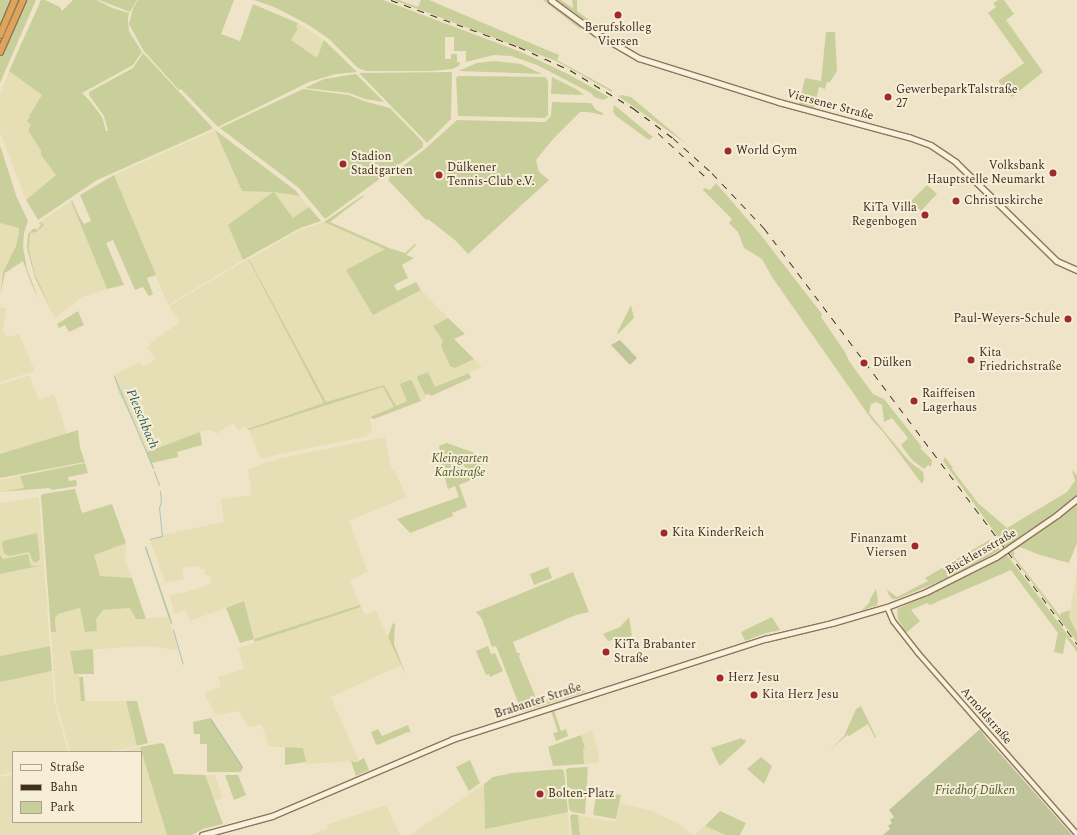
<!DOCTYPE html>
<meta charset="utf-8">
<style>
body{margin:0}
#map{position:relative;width:1077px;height:835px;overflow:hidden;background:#f0e4c8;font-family:Spectral,serif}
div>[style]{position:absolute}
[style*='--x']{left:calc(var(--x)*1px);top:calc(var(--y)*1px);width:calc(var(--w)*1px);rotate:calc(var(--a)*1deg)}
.farmland>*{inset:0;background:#e6deb5}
.green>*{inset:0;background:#c9cf9b}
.cemetery>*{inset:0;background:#bfc49a}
.stream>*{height:1px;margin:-0.5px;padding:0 0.5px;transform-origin:0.5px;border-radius:0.5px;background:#a9c4bc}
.roads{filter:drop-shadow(1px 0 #8d765c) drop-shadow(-1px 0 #8d765c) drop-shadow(0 1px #8d765c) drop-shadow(0 -1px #8d765c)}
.tertiary>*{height:4px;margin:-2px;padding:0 2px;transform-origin:2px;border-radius:2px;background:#faf1dc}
.secondary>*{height:4.5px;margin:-2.25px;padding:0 2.25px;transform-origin:2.25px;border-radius:2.25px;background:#faf1dc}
.motorway>*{height:6px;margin:-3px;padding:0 3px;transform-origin:3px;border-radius:3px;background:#e0a458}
.rail>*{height:1px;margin-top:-0.5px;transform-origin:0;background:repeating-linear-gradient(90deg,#3d2e20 0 7px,transparent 0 14px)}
.dots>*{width:11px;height:11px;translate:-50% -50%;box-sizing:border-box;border:2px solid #f7eed8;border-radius:50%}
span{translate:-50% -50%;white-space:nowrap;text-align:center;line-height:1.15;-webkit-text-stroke:4px #f7eed8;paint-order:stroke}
.poi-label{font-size:12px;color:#3d2e20}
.left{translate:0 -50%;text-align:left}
.right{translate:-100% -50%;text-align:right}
.street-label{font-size:12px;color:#3d2e20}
.park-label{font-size:12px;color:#4d5a26;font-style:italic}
.water-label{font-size:13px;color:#2f5d5a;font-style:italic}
.legend{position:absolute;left:12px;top:751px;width:130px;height:72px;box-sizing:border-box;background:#f7eed8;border:1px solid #ada18e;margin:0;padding:5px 7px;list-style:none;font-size:12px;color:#3d2e20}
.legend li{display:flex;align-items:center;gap:8px;height:20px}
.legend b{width:20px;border:1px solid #ada18e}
</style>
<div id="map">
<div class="farmland">
<div style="clip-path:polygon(298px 23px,324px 40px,318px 59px,291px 40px,298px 28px,296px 27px)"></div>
<div style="clip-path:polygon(9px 71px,43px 95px,29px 116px,31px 125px,28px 130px,41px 151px,41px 156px,56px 175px,26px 200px,0 132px,0 95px)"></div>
<div style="clip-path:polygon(215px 130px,242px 191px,271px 191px,300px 196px,309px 207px,293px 218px,274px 192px,228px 225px,243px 260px,168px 305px,114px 175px)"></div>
<div style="clip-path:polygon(71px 201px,107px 289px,82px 297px,55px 318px,34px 272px,28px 238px,31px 232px,36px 232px,44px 225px,40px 222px)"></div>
<div style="clip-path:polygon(324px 222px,386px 249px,346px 270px,373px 314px,421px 290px,448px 318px,433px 326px,443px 341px,441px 346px,455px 368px,474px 359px,482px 367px,435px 387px,417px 378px,426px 398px,421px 401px,412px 381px,407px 401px,396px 406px,383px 385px,326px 403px,249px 259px,300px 230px)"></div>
<div style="clip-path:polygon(0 223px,19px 228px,19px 232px,16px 246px,3px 272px,0 285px)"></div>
<div style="clip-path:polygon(248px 259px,325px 403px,247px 429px,244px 427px,239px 431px,233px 423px,219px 432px,220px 434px,210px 430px,200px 432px,147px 452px,120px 392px,114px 375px,139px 362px,143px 367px,156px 359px,147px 348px,151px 345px,150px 343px,180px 322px,169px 306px)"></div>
<div style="clip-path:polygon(0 307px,6px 308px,3px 331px,8px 337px,19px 334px,35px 371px,0 382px)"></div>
<div style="clip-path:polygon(29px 376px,39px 400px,54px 394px,67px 434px,0 454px,0 384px)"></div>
<div style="clip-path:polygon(383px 387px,394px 407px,370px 417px,372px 432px,367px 433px,368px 436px,276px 455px,262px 459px,260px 458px,249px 430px)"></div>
<div style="clip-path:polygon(385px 437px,392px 470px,394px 469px,406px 497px,349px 521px,368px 572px,350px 580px,360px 605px,254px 639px,244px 601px,190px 621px,186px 610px,175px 614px,169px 595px,186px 592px,212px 584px,210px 575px,205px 575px,204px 568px,201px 569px,200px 566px,182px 568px,184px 579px,165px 583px,150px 540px,162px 536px,162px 535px,224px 522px,221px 499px,252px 495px,248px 469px,277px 459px)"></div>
<div style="clip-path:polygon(20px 476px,24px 488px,0 492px,0 480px)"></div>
<div style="clip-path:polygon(39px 497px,44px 564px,31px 566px,28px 554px,3px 559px,0 555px,0 503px)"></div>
<div style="clip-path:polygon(126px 543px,125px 559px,132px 578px,100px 576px,93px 554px)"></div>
<div style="clip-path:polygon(44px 565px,50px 646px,0 656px,0 574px)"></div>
<div style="clip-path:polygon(1077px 571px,1077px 633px,1069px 617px)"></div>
<div style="clip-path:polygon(361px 607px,365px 615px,376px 611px,401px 665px,331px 697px,359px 761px,306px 764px,303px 748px,272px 747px,268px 745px,262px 724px,249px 727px,238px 711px,216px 715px,204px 693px,221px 687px,218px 677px,244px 669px,238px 648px)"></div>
<div style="clip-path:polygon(81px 608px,86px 632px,97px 631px,96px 619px,103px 610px,131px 608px,136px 619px,168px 617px,178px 650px,145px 646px,70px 651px,73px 674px,79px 674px,81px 701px,126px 701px,137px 746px,107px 752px,70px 752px,56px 701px,51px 632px,56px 632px,55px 618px,58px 614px)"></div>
<div style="clip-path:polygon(52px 671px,54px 701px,68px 752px,13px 752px,13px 772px,0 775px,0 682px)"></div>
<div style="clip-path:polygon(592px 731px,598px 751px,599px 763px,584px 764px,583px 749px,585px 748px,581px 735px)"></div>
<div style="clip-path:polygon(140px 747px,167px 835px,0 835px,0 777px,13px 775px,13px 822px,141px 822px,141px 752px,117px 752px)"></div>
<div style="clip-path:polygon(205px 775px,215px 775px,223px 798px,214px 801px)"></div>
<div style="clip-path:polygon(484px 784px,485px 829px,568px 812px,570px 835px,410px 835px)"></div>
<div style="clip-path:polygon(620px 803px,652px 811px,677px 823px,693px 835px,580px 835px,578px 815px,616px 822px)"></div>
<div style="clip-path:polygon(386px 805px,400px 835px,310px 835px,328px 828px,326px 825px)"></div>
<div style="clip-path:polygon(705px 826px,726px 835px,695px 835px)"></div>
</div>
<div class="green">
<div style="clip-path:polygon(0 0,36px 0,0 83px)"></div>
<div style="clip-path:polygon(41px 0,45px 0,60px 7px,62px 11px,73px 0,97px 0,112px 8px,129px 13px,128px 20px,129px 31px,142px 52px,133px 65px,82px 93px,90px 101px,102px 117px,106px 131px,108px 131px,104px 116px,89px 95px,89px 92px,133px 68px,143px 53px,212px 127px,212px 129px,97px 180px,38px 220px,26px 200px,56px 175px,41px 155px,41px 151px,28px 130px,31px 125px,27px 121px,30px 117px,29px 116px,42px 95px,9px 71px)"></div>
<div style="clip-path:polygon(99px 0,137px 0,130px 12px)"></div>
<div style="clip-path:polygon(138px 0,234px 0,221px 34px,240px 41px,253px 4px,298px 23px,296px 27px,298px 28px,291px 40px,317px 58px,324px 40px,357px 72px,336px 74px,309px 82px,218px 127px,181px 89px,179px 90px,143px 50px,129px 24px,133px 8px)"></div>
<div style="clip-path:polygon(254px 0,383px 0,521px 52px,568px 74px,609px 97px,603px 100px,594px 97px,591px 93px,537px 65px,511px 56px,494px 55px,466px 62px,466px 51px,454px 51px,454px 37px,445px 37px,445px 59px,451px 59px,451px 54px,457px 54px,457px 62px,460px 62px,459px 66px,452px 69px,432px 71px,366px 71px,358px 68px,329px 39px,307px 24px,274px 7px)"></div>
<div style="clip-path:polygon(394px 0,399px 0,418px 7px,421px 0,429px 0,559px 55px,557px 60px,612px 90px,612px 92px,556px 61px)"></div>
<div style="clip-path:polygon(543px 0,548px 0,582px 26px,580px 29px)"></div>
<div style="clip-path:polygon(557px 0,561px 0,573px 8px,572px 0,577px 0,577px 11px,594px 24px,602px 23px,594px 27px)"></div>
<div style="clip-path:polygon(998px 0,1004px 0,1014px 14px,1006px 20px,1043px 72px,1012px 97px,998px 81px,1024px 63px,988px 13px,996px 7px,993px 3px)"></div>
<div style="clip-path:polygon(826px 32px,835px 32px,837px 71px,830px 82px,827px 82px,825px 89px,819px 87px,814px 108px,799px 104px,805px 78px,821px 81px)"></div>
<div style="clip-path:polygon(494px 61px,521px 64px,542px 74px,458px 71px,477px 63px)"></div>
<div style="clip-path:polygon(451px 72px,452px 74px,451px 119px,427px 143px,359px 73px)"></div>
<div style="clip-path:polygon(356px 74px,384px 102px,365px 99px,349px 93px,305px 88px,324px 79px)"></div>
<div style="clip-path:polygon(458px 76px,545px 77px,548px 81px,548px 115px,545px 118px,458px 116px,456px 78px)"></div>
<div style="clip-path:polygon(552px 77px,576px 89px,584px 95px,551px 94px)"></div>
<div style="clip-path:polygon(303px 89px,349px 95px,364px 101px,390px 108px,423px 142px,423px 147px,325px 219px,299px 188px,220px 128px)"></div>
<div style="clip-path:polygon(622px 95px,631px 97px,687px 144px,618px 96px)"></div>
<div style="clip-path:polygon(552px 102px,591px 103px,596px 110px,603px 113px,603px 115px,588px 112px,580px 112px,553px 139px,536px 160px,539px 172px,549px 180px,468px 254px,456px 241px,428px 219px,426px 220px,388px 180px,390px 176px,425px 149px,457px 120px,545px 122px,551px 116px)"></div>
<div style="clip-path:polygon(614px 105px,619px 109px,653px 137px,649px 140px,616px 116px,613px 112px)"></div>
<div style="clip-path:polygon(215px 130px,296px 191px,300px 196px,274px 192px,293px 218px,309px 207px,321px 221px,300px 228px,243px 260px,228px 225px,273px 192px,242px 191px)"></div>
<div style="clip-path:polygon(0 145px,17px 198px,28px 221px,24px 233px,23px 247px,27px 269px,39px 300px,31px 283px,23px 261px,5px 273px,0 297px,3px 272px,16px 246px,19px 232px,19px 228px,0 223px)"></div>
<div style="clip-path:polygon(114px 175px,156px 275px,147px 278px,153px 294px,149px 296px,143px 287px,135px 290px,113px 240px,106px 243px,124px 285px,107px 289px,71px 201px,72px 200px,79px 216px,84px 224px,91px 221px,80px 195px)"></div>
<div style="clip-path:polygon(716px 183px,760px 234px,822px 314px,821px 317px,845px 352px,849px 361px,873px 394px,884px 399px,922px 447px,920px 448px,932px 460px,931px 467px,928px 465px,924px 469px,912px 460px,901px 445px,908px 438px,892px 418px,884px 422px,882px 405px,876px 402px,871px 404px,869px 413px,909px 461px,923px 472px,924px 480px,922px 484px,884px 433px,872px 420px,772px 277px,762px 259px,744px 248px,738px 232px,729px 223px,732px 219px,703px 190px,704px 188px,710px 190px)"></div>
<div style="clip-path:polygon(927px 185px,937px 194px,921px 211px,910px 202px)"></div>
<div style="clip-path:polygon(362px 196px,364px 196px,330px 222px,389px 248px,405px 253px,415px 244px,416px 245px,406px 255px,414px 258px,402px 265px,408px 278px,394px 285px,397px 291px,416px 282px,421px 290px,373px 315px,346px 270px,385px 249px,324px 222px)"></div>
<div style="clip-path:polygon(40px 222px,44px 225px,36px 232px,30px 233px,29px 248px,34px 272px,54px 316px,35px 278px,27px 248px,28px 234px,34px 228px,37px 230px,41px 225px,39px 223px)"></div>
<div style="clip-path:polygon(248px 259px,249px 259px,326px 402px,384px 385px,396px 406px,407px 401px,400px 384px,410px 380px,412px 381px,421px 401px,374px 419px,370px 417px,394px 407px,383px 387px,249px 430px,247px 429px,324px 403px)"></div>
<div style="clip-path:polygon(631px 305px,634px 318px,618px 334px,617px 333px)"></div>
<div style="clip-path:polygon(78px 311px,84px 325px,69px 332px,65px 325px,59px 328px,57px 324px)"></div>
<div style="clip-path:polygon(448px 318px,465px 334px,454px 339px,474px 359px,455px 368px,450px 366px,441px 346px,443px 341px,433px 326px)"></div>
<div style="clip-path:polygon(428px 372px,435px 387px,469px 373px,471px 378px,431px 396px,429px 394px,425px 395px,417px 378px,418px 376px)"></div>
<div style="clip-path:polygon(114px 375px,120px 392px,147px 452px,200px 432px,202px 445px,177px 452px,178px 457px,152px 463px,153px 469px,141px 438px,119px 392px)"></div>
<div style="clip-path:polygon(78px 430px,80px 448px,85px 462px,0 478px,0 454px)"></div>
<div style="clip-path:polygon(447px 443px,491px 459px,480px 466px,483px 475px,459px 485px,467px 507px,452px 513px,453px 516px,410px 533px,397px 519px,459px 497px,455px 486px,448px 489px,441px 465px,443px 464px,439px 446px)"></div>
<div style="clip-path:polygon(945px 457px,953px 468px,952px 469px,978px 503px,1007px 528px,1067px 492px,1075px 481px,1072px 470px,1077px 475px,1077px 497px,1054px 516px,1006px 548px,943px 461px)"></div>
<div style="clip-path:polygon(85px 463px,88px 473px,68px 477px,69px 481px,76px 480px,77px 486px,52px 490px,49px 488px,0 492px,24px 488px,20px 476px)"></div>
<div style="clip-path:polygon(75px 489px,82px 513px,112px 504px,126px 543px,94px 555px,100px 576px,132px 578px,146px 619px,136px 619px,130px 608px,103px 610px,96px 619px,97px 631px,85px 632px,80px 608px,58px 614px,55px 618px,56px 632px,51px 632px,41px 496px,43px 494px)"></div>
<div style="clip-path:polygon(1077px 504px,1077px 543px,1069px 563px,1040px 555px,1020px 547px,1013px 551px,1015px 554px,1013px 555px,1060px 616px,1061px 613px,1070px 610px,1069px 617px,1077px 633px,1077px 642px,1009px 552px)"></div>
<div style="clip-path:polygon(37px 533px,40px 559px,37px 562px,33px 562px,29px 552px,9px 556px,4px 553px,2px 544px,3px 541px)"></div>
<div style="clip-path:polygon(991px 539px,1000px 550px,958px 574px,897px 599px,892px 599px,888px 593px,887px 590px,897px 597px,928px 581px,925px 578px)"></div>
<div style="clip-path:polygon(146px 546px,170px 616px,172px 623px,171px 625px,145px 547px)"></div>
<div style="clip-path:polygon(28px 554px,31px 566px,44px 565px,0 574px,0 555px,3px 559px)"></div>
<div style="clip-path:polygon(1007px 555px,1077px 647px,1077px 652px,1066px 637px,1063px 654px,1054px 652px,1058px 633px,1011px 570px,930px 605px,927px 603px,911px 610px,920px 621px,906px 633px,898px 619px,897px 609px,980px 570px)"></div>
<div style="clip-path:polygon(548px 567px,552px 578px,534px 585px,530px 574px)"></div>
<div style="clip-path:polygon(573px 572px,589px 612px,576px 615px,513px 642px,517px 653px,520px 653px,519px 657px,537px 700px,544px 697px,545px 700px,570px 690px,571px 691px,582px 688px,585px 692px,522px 712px,496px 646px,492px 647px,482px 619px,476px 612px)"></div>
<div style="clip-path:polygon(876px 589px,878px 601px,877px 605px,861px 611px,870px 602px,869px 601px)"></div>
<div style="clip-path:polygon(244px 601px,254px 639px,360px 605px,361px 607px,255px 642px,254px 639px,240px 643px,226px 608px)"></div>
<div style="clip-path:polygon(629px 617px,632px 636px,608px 641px,603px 634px,620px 627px)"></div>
<div style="clip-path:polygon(772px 617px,780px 630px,763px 634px,745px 641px,741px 632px)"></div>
<div style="clip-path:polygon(393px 623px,395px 624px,394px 644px,406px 676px,388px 637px)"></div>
<div style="clip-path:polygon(50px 646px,52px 671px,0 682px,0 656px)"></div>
<div style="clip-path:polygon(488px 646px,491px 654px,495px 653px,503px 671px,490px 677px,489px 674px,486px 675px,476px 651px)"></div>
<div style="clip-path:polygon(93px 649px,94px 674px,74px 674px,70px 651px)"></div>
<div style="clip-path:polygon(79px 677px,83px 677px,85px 701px,81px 701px)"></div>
<div style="clip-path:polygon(126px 701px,137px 701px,148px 743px,137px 746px)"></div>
<div style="clip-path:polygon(861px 706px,876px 737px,875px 738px,868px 724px,849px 736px,847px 735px,829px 751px,844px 736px,856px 709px)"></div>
<div style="clip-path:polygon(554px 710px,561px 731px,566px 729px,568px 736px,556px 741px,553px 733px,558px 732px,551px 711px)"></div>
<div style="clip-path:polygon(211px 718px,238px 759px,243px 767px,241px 772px,207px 772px,207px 744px,200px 744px,200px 734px,194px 734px,193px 722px)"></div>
<div style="clip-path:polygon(408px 725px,411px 733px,408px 732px,380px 744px,376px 745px,371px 732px,378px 729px,382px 736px)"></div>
<div style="clip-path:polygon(581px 735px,585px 748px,583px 749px,584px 764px,553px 766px,548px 747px)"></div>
<div style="clip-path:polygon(742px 738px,743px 740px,746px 739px,745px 743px,721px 765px,719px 765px,711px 748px)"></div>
<div style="clip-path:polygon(161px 743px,164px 744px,174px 774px,205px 775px,223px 824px,203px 829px,192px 835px,167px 835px,140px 747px)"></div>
<div style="clip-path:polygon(285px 747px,303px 748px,306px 762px,285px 765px)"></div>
<div style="clip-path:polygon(761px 757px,772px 766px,764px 784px,747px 769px)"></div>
<div style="clip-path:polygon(364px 758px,369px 770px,356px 776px,351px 761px,357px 762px)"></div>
<div style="clip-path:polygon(470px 760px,480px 783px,469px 791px,456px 767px)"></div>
<div style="clip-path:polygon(588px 767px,585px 814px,572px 812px,569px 809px,566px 770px,568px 768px)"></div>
<div style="clip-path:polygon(562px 769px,564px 771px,568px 812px,485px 829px,484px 784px,493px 777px,512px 773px)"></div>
<div style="clip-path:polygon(225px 775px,238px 775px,246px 795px,234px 800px)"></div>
<div style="clip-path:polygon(597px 789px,603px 789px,603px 793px,621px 795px,616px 819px,593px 815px)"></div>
<div style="clip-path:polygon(720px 811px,746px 823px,740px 835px,726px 835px,705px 826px)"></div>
<div style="clip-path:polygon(572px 814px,578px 815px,580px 835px,572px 835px,570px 816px)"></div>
</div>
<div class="cemetery">
<div style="clip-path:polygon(620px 340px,637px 358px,630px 365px,611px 345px)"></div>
<div style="clip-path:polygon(980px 729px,987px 739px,1072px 835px,883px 835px,890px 829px,888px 826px,892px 823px,890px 820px,894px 817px,889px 810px)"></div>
</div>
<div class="stream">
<div style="--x:114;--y:376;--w:100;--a:67"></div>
<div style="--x:154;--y:471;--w:15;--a:70"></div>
<div style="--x:150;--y:539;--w:12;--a:-14"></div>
<div style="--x:162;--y:536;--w:28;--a:-96"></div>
<div style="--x:159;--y:508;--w:7;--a:-74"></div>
<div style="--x:161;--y:501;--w:10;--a:-96"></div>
<div style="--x:145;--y:547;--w:79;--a:70.9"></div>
<div style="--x:173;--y:630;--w:35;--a:74"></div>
<div style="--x:210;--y:719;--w:58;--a:56.3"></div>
</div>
<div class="roads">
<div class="tertiary">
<div style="--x:887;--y:607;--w:15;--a:67"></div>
<div style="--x:893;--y:621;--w:41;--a:52"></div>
<div style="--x:918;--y:653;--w:241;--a:48.7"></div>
</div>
<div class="secondary">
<div style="--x:551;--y:0;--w:56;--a:36.3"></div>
<div style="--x:596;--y:33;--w:50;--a:30.2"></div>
<div style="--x:639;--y:58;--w:147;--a:17.4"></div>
<div style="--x:779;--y:102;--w:135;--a:15.1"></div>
<div style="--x:909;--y:137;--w:23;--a:20"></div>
<div style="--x:931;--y:145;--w:30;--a:34"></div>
<div style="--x:956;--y:162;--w:141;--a:44.4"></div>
<div style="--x:1057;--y:261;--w:22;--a:24"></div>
<div style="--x:202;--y:835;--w:73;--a:-15.2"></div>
<div style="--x:272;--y:816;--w:197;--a:-23"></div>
<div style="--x:453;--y:739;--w:328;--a:-17.8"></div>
<div style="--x:765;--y:639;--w:69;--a:-13.4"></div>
<div style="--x:832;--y:623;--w:57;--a:-16.2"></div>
<div style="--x:887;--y:607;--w:42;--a:-21"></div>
<div style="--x:926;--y:592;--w:78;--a:-26.6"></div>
<div style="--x:996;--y:557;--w:74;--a:-34.5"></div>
<div style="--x:1057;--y:515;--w:26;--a:-39"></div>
</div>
<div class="motorway">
<div style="--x:0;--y:35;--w:38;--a:-67"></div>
<div style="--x:0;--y:52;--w:57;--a:-66.1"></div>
</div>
</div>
<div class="rail">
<div style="--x:391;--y:0;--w:136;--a:20.2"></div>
<div style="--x:519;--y:47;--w:56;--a:24.3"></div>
<div style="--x:570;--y:70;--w:74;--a:31.1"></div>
<div style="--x:633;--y:108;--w:50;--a:36.9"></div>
<div style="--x:673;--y:138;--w:52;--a:41.9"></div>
<div style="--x:712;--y:173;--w:76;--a:46.6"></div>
<div style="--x:764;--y:228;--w:521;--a:53.04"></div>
<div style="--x:658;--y:133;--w:68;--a:42.6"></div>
</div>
<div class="dots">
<div style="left:618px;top:15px;background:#9e2a2b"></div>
<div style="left:888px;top:97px;background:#9e2a2b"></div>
<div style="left:728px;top:151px;background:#9e2a2b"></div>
<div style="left:343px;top:164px;background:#9e2a2b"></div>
<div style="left:1053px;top:173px;background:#9e2a2b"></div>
<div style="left:439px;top:175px;background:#9e2a2b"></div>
<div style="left:956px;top:201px;background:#9e2a2b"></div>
<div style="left:925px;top:215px;background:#9e2a2b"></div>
<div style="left:1068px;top:319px;background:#9e2a2b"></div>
<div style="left:971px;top:360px;background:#9e2a2b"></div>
<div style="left:864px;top:363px;background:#9e2a2b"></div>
<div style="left:914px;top:401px;background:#9e2a2b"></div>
<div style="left:664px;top:533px;background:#9e2a2b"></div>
<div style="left:915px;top:546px;background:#9e2a2b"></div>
<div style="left:606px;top:652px;background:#9e2a2b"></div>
<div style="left:720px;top:678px;background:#9e2a2b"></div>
<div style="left:754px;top:695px;background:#9e2a2b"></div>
<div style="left:540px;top:794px;background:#9e2a2b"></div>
</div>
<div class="poi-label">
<span style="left:618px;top:35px">Berufskolleg<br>Viersen</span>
<span class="left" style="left:896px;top:97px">GewerbeparkTalstraße<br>27</span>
<span class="left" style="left:736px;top:151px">World Gym</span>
<span class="left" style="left:351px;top:164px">Stadion<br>Stadtgarten</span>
<span class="right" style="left:1045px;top:173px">Volksbank<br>Hauptstelle Neumarkt</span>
<span class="left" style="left:447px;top:175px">Dülkener<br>Tennis-Club e.V.</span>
<span class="left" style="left:964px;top:201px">Christuskirche</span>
<span class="right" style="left:917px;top:215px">KiTa Villa<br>Regenbogen</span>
<span class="right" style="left:1060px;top:319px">Paul-Weyers-Schule</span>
<span class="left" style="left:979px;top:360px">Kita<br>Friedrichstraße</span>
<span class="left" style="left:873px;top:363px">Dülken</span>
<span class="left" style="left:922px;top:401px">Raiffeisen<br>Lagerhaus</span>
<span class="left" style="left:672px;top:533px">Kita KinderReich</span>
<span class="right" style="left:907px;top:546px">Finanzamt<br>Viersen</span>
<span class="left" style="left:614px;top:652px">KiTa Brabanter<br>Straße</span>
<span class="left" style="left:728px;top:678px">Herz Jesu</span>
<span class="left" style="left:762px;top:695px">Kita Herz Jesu</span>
<span class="left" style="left:548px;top:794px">Bolten-Platz</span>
</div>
<div class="street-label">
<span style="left:830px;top:105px;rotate:15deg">Viersener Straße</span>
<span style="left:981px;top:552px;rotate:-30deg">Bücklersstraße</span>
<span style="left:538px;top:701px;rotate:-18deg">Brabanter Straße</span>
<span style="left:986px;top:716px;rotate:49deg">Arnoldstraße</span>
</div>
<div class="park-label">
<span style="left:460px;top:466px">Kleingarten<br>Karlstraße</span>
<span style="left:975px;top:791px">Friedhof Dülken</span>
</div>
<div class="water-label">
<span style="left:142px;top:419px;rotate:67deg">Pletschbach</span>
</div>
<ul class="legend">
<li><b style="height:5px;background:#faf1dc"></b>Straße</li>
<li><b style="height:5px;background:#3d2e20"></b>Bahn</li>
<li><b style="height:11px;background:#c9cf9b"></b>Park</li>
</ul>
</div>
